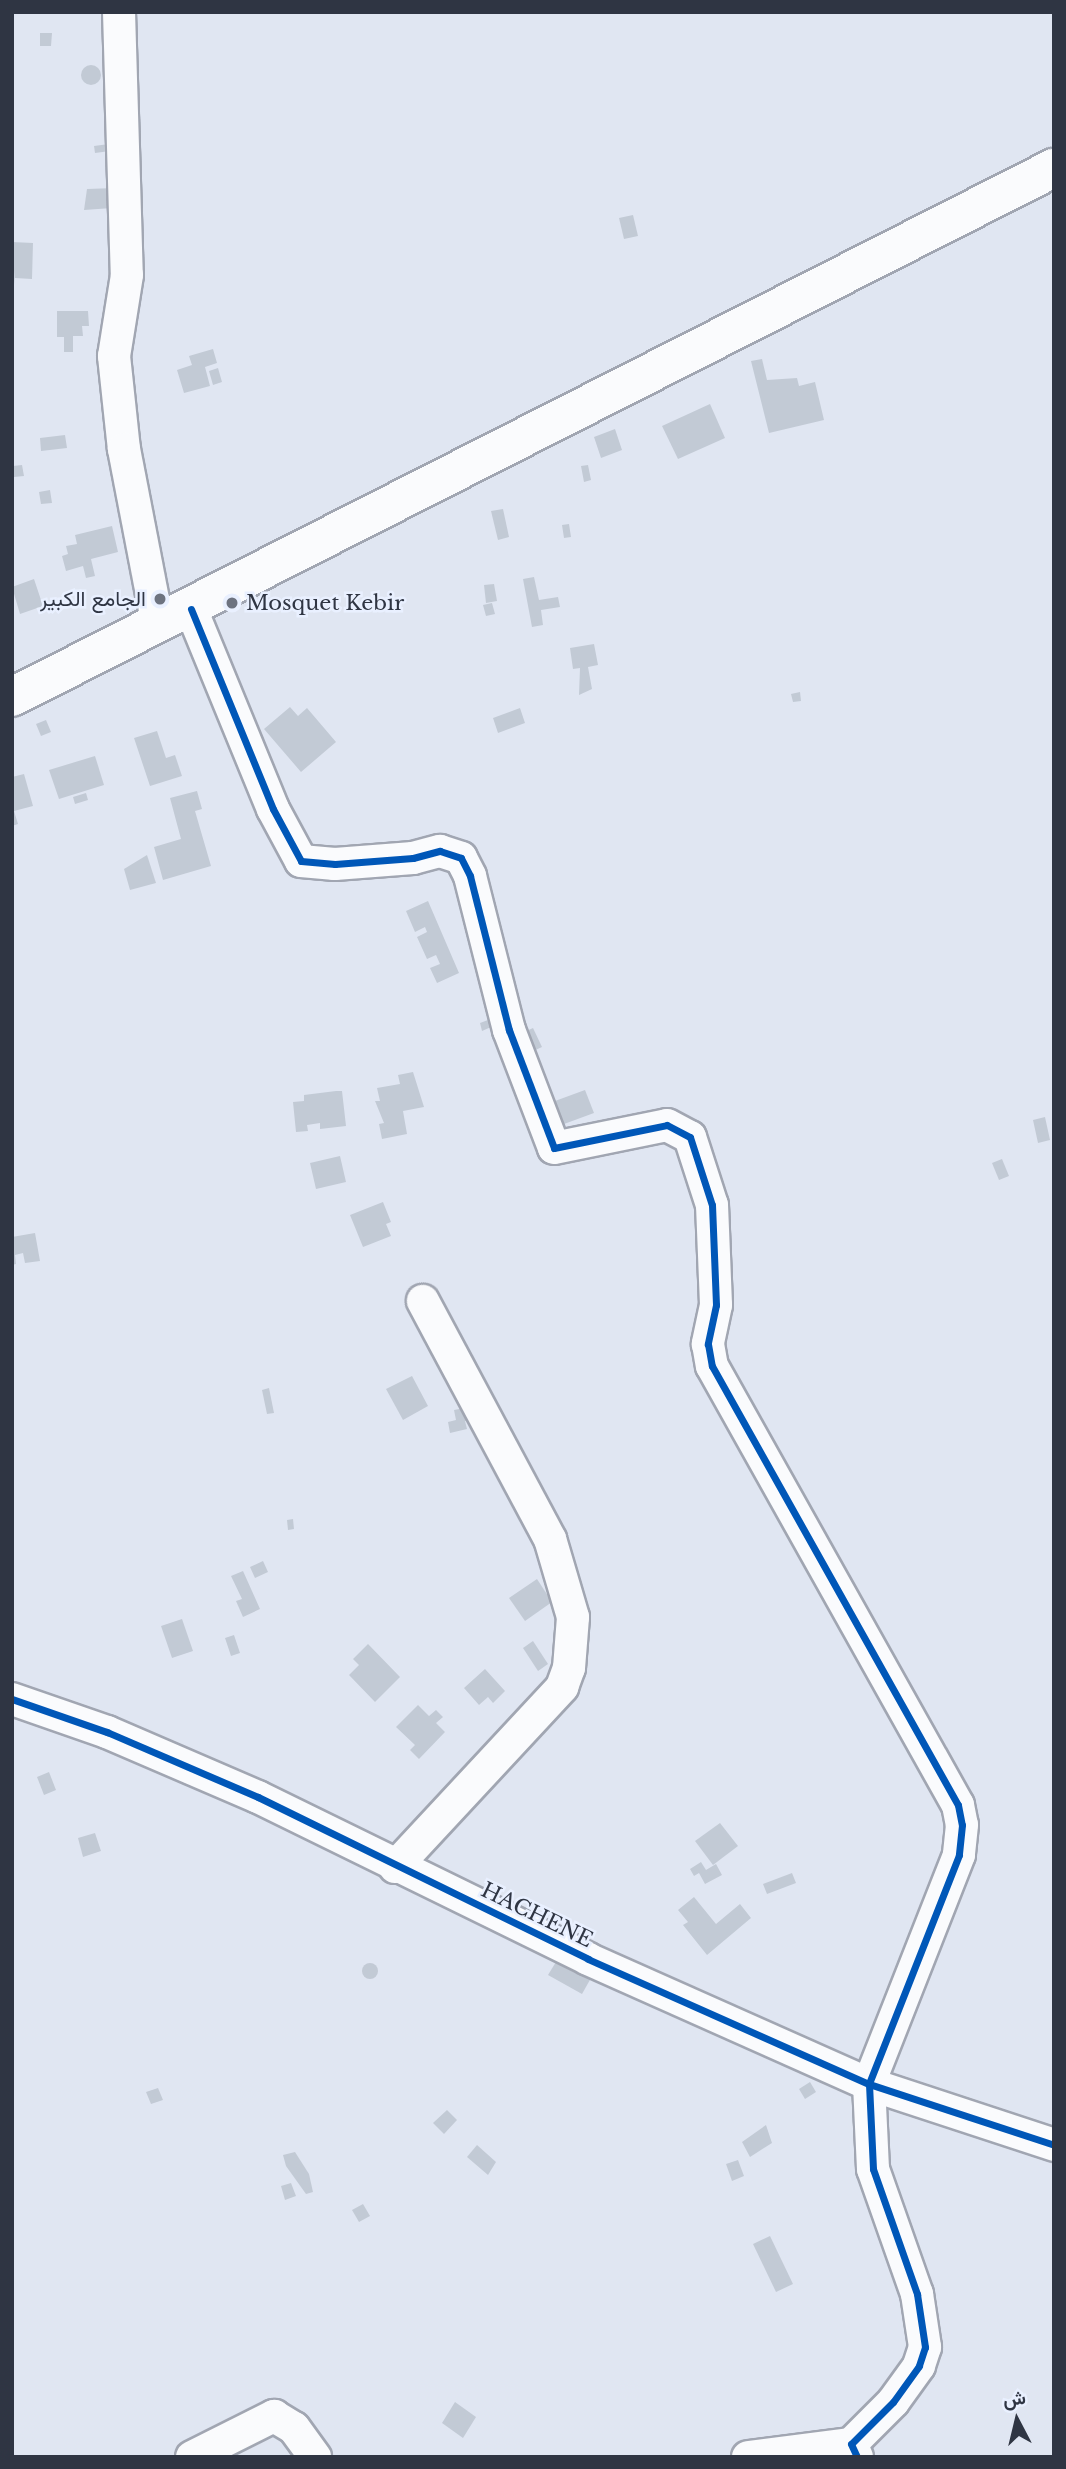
<!DOCTYPE html>
<meta charset="utf-8">
<style>
body{margin:0}
#map{position:relative;width:1066px;height:2469px;overflow:hidden;background:#e0e6f2;font-family:"Libre Baskerville",Vazirmatn,serif}
div>[style]{position:absolute}
[style*='--x']{left:calc(var(--x)*1px);top:calc(var(--y)*1px);width:calc(var(--w)*1px);rotate:calc(var(--a)*1deg)}
.building>*{inset:0;background:#c2cad5}
.round{border-radius:50%}
.roads{filter:drop-shadow(2px 0 #a1a6b2) drop-shadow(-2px 0 #a1a6b2) drop-shadow(0 2px #a1a6b2) drop-shadow(0 -2px #a1a6b2)}
.minor>*{height:32px;margin:-16px;padding:0 16px;transform-origin:16px;border-radius:16px;background:#fafbfd}
.major>*{height:38px;margin:-19px;padding:0 19px;transform-origin:19px;border-radius:19px;background:#fafbfd}
.cycleway>*{height:7px;margin:-3.5px;padding:0 3.5px;transform-origin:3.5px;border-radius:3.5px;background:#0057b8}
.dots>*{width:19px;height:19px;translate:-50% -50%;box-sizing:border-box;border:4px solid #e9f0ff;border-radius:50%}
span{translate:-50% -50%;white-space:nowrap;text-align:center;line-height:1.15;-webkit-text-stroke:5px #e9f0ff;paint-order:stroke}
.poi-label{font-size:21px;color:#2f3543}
.right{translate:-100% -50%;text-align:right}
.left{translate:0 -50%;text-align:left}
.street-label{font-size:21px;color:#2f3543}
.frame{position:absolute;inset:0;border:14px solid #2f3543;pointer-events:none}
.north{position:absolute;left:982px;top:2385px;width:70px;height:70px;-webkit-text-stroke:5px #e9f0ff;paint-order:stroke;rotate:353deg;font-size:19px;font-weight:700;line-height:28px;text-align:center;color:#2f3543}
.north::after{content:'';display:block;margin:auto;width:24px;height:32px;background:#2f3543;clip-path:polygon(50% 0,100% 100%,50% 72%,0 100%)}
</style>
<div id="map">
<div class="building">
<div style="clip-path:polygon(40px 33px,52px 33px,51px 46px,40px 46px)"></div>
<div class="round" style="left:81px;top:65px;width:20px;height:20px"></div>
<div style="clip-path:polygon(109px 144px,110px 151px,95px 153px,94px 146px)"></div>
<div style="clip-path:polygon(115px 188px,112px 208px,84px 210px,87px 189px)"></div>
<div style="clip-path:polygon(633px 215px,638px 236px,624px 239px,619px 218px)"></div>
<div style="clip-path:polygon(12px 242px,33px 243px,32px 279px,15px 278px,15px 285px)"></div>
<div style="clip-path:polygon(57px 311px,88px 311px,89px 326px,82px 326px,83px 336px,73px 336px,73px 352px,64px 352px,64px 337px,57px 337px)"></div>
<div style="clip-path:polygon(213px 349px,217px 363px,205px 367px,210px 386px,184px 393px,177px 370px,192px 365px,189px 356px)"></div>
<div style="clip-path:polygon(762px 359px,767px 380px,797px 378px,799px 386px,815px 382px,824px 420px,769px 433px,751px 361px)"></div>
<div style="clip-path:polygon(218px 368px,222px 382px,213px 385px,209px 371px)"></div>
<div style="clip-path:polygon(710px 404px,725px 438px,678px 459px,662px 426px)"></div>
<div style="clip-path:polygon(615px 429px,622px 450px,601px 458px,594px 437px)"></div>
<div style="clip-path:polygon(65px 435px,67px 448px,41px 451px,40px 438px)"></div>
<div style="clip-path:polygon(22px 465px,24px 476px,14px 477px,13px 466px)"></div>
<div style="clip-path:polygon(588px 465px,591px 480px,584px 482px,581px 466px)"></div>
<div style="clip-path:polygon(50px 490px,52px 503px,41px 504px,39px 492px)"></div>
<div style="clip-path:polygon(503px 509px,509px 537px,498px 540px,491px 511px)"></div>
<div style="clip-path:polygon(569px 524px,571px 537px,564px 538px,562px 525px)"></div>
<div style="clip-path:polygon(112px 526px,118px 552px,91px 559px,95px 576px,86px 578px,83px 566px,66px 571px,62px 556px,68px 554px,66px 546px,77px 544px,75px 535px)"></div>
<div style="clip-path:polygon(534px 577px,539px 600px,558px 597px,560px 607px,541px 610px,543px 625px,532px 627px,523px 579px)"></div>
<div style="clip-path:polygon(34px 579px,43px 606px,20px 614px,12px 587px)"></div>
<div style="clip-path:polygon(494px 584px,497px 601px,486px 603px,484px 585px)"></div>
<div style="clip-path:polygon(492px 603px,495px 614px,486px 616px,483px 605px)"></div>
<div style="clip-path:polygon(594px 644px,598px 665px,588px 667px,592px 689px,579px 695px,580px 668px,573px 669px,570px 648px)"></div>
<div style="clip-path:polygon(800px 692px,801px 701px,793px 702px,791px 694px)"></div>
<div style="clip-path:polygon(290px 707px,298px 716px,307px 708px,336px 742px,301px 772px,264px 729px)"></div>
<div style="clip-path:polygon(520px 708px,525px 723px,498px 733px,493px 718px)"></div>
<div style="clip-path:polygon(46px 720px,51px 732px,41px 736px,36px 724px)"></div>
<div style="clip-path:polygon(157px 731px,166px 758px,175px 755px,182px 776px,150px 786px,134px 738px)"></div>
<div style="clip-path:polygon(95px 756px,104px 785px,59px 799px,49px 770px)"></div>
<div style="clip-path:polygon(24px 774px,33px 806px,14px 811px,18px 824px,12px 826px,12px 777px)"></div>
<div style="clip-path:polygon(197px 791px,202px 809px,195px 811px,211px 866px,163px 880px,154px 847px,181px 839px,170px 798px)"></div>
<div style="clip-path:polygon(86px 793px,88px 800px,75px 804px,73px 797px)"></div>
<div style="clip-path:polygon(147px 855px,156px 883px,130px 890px,124px 869px)"></div>
<div style="clip-path:polygon(428px 901px,459px 973px,437px 983px,430px 968px,440px 964px,436px 955px,427px 959px,417px 937px,427px 932px,425px 927px,415px 932px,406px 911px)"></div>
<div style="clip-path:polygon(488px 1020px,491px 1027px,482px 1031px,480px 1023px)"></div>
<div style="clip-path:polygon(533px 1028px,542px 1047px,531px 1052px,522px 1033px)"></div>
<div style="clip-path:polygon(413px 1072px,424px 1107px,403px 1111px,407px 1134px,382px 1139px,379px 1124px,384px 1123px,375px 1101px,380px 1101px,377px 1088px,400px 1084px,398px 1075px)"></div>
<div style="clip-path:polygon(585px 1090px,594px 1113px,564px 1124px,555px 1101px)"></div>
<div style="clip-path:polygon(336px 1091px,342px 1091px,346px 1126px,320px 1129px,320px 1123px,307px 1125px,308px 1131px,296px 1132px,293px 1102px,304px 1101px,304px 1095px)"></div>
<div style="clip-path:polygon(1045px 1117px,1050px 1140px,1038px 1143px,1033px 1120px)"></div>
<div style="clip-path:polygon(340px 1156px,346px 1182px,316px 1189px,310px 1163px)"></div>
<div style="clip-path:polygon(1002px 1159px,1009px 1176px,999px 1180px,992px 1163px)"></div>
<div style="clip-path:polygon(383px 1202px,391px 1222px,386px 1224px,391px 1236px,363px 1247px,350px 1215px)"></div>
<div style="clip-path:polygon(35px 1233px,40px 1261px,25px 1263px,23px 1253px,15px 1255px,16px 1264px,12px 1265px,12px 1237px)"></div>
<div style="clip-path:polygon(412px 1376px,428px 1406px,403px 1420px,386px 1389px)"></div>
<div style="clip-path:polygon(269px 1388px,274px 1413px,267px 1414px,262px 1390px)"></div>
<div style="clip-path:polygon(470px 1407px,472px 1419px,465px 1421px,467px 1429px,450px 1433px,448px 1422px,456px 1420px,454px 1410px)"></div>
<div style="clip-path:polygon(293px 1519px,294px 1529px,288px 1530px,287px 1520px)"></div>
<div style="clip-path:polygon(263px 1561px,268px 1572px,255px 1578px,250px 1567px)"></div>
<div style="clip-path:polygon(243px 1571px,260px 1609px,243px 1617px,236px 1601px,242px 1599px,231px 1576px)"></div>
<div style="clip-path:polygon(537px 1579px,552px 1602px,525px 1621px,509px 1598px)"></div>
<div style="clip-path:polygon(182px 1619px,193px 1651px,172px 1658px,161px 1626px)"></div>
<div style="clip-path:polygon(234px 1635px,240px 1653px,231px 1656px,225px 1638px)"></div>
<div style="clip-path:polygon(533px 1641px,548px 1664px,538px 1671px,523px 1648px)"></div>
<div style="clip-path:polygon(368px 1644px,400px 1677px,375px 1702px,349px 1675px,359px 1665px,353px 1659px)"></div>
<div style="clip-path:polygon(485px 1669px,505px 1691px,493px 1703px,488px 1697px,479px 1705px,464px 1688px)"></div>
<div style="clip-path:polygon(418px 1705px,429px 1716px,436px 1710px,443px 1717px,436px 1723px,445px 1732px,419px 1759px,410px 1750px,415px 1745px,396px 1727px)"></div>
<div style="clip-path:polygon(49px 1772px,56px 1790px,44px 1795px,37px 1777px)"></div>
<div style="clip-path:polygon(720px 1823px,738px 1846px,713px 1865px,695px 1841px)"></div>
<div style="clip-path:polygon(95px 1833px,101px 1851px,83px 1857px,78px 1838px)"></div>
<div style="clip-path:polygon(701px 1862px,706px 1870px,716px 1864px,722px 1875px,705px 1884px,699px 1873px,694px 1876px,690px 1869px)"></div>
<div style="clip-path:polygon(792px 1873px,796px 1883px,767px 1894px,763px 1884px)"></div>
<div style="clip-path:polygon(694px 1897px,716px 1924px,740px 1904px,751px 1918px,707px 1955px,683px 1925px,688px 1922px,678px 1910px)"></div>
<div style="clip-path:polygon(562px 1952px,595px 1971px,582px 1994px,548px 1975px)"></div>
<div class="round" style="left:362px;top:1963px;width:16px;height:16px"></div>
<div style="clip-path:polygon(810px 2082px,816px 2092px,805px 2099px,799px 2089px)"></div>
<div style="clip-path:polygon(158px 2088px,163px 2100px,151px 2104px,146px 2092px)"></div>
<div style="clip-path:polygon(447px 2110px,457px 2120px,444px 2134px,433px 2123px)"></div>
<div style="clip-path:polygon(766px 2125px,772px 2143px,750px 2157px,742px 2142px)"></div>
<div style="clip-path:polygon(477px 2145px,496px 2162px,488px 2175px,467px 2157px)"></div>
<div style="clip-path:polygon(295px 2152px,309px 2174px,313px 2192px,306px 2194px,286px 2166px,283px 2155px)"></div>
<div style="clip-path:polygon(738px 2160px,744px 2176px,732px 2181px,726px 2164px)"></div>
<div style="clip-path:polygon(291px 2183px,296px 2196px,285px 2200px,281px 2186px)"></div>
<div style="clip-path:polygon(363px 2204px,370px 2216px,359px 2222px,352px 2210px)"></div>
<div style="clip-path:polygon(770px 2236px,793px 2284px,776px 2292px,753px 2244px)"></div>
<div style="clip-path:polygon(455px 2402px,476px 2417px,463px 2438px,442px 2423px)"></div>
</div>
<div class="roads">
<div class="minor">
<div style="--x:119;--y:12;--w:263;--a:88.3"></div>
<div style="--x:127;--y:275;--w:82;--a:99.1"></div>
<div style="--x:114;--y:356;--w:94;--a:83.9"></div>
<div style="--x:124;--y:449;--w:179;--a:79.1"></div>
<div style="--x:191;--y:609;--w:216;--a:67.7"></div>
<div style="--x:273;--y:809;--w:59;--a:61.7"></div>
<div style="--x:301;--y:861;--w:34;--a:5"></div>
<div style="--x:335;--y:864;--w:78;--a:-4.4"></div>
<div style="--x:413;--y:858;--w:28;--a:-15"></div>
<div style="--x:440;--y:851;--w:22;--a:18"></div>
<div style="--x:461;--y:858;--w:20;--a:63"></div>
<div style="--x:470;--y:876;--w:159;--a:75.8"></div>
<div style="--x:509;--y:1030;--w:126;--a:69.1"></div>
<div style="--x:554;--y:1148;--w:115;--a:-11.5"></div>
<div style="--x:667;--y:1125;--w:26;--a:28"></div>
<div style="--x:690;--y:1137;--w:71;--a:72.1"></div>
<div style="--x:712;--y:1205;--w:100;--a:87.7"></div>
<div style="--x:716;--y:1305;--w:40;--a:102"></div>
<div style="--x:708;--y:1344;--w:22;--a:80"></div>
<div style="--x:712;--y:1366;--w:503;--a:60.74"></div>
<div style="--x:958;--y:1805;--w:20;--a:79"></div>
<div style="--x:962;--y:1825;--w:30;--a:96"></div>
<div style="--x:959;--y:1855;--w:246;--a:111.5"></div>
<div style="--x:869;--y:2084;--w:85;--a:87.3"></div>
<div style="--x:873;--y:2169;--w:133;--a:70.6"></div>
<div style="--x:917;--y:2294;--w:54;--a:81.4"></div>
<div style="--x:925;--y:2347;--w:20;--a:108"></div>
<div style="--x:919;--y:2366;--w:44;--a:125.8"></div>
<div style="--x:893;--y:2402;--w:59;--a:135"></div>
<div style="--x:851;--y:2444;--w:14;--a:65"></div>
<div style="--x:12;--y:1699;--w:101;--a:19.2"></div>
<div style="--x:107;--y:1732;--w:164;--a:23.3"></div>
<div style="--x:258;--y:1797;--w:368;--a:26.1"></div>
<div style="--x:588;--y:1959;--w:308;--a:24"></div>
<div style="--x:869;--y:2084;--w:195;--a:18.2"></div>
<div style="--x:395;--y:1867;--w:246;--a:-47.1"></div>
<div style="--x:562;--y:1687;--w:20;--a:-70"></div>
<div style="--x:569;--y:1668;--w:51;--a:-85.5"></div>
<div style="--x:573;--y:1617;--w:81;--a:-106.4"></div>
<div style="--x:550;--y:1539;--w:270;--a:-118.1"></div>
<div style="--x:192;--y:2457;--w:92;--a:-26.6"></div>
<div style="--x:274;--y:2416;--w:23;--a:31"></div>
<div style="--x:294;--y:2428;--w:36;--a:54"></div>
<div style="--x:748;--y:2457;--w:104;--a:-7.2"></div>
</div>
<div class="major">
<div style="--x:12;--y:697;--w:1169;--a:-26.92"></div>
</div>
</div>
<div class="cycleway">
<div style="--x:191;--y:609;--w:216;--a:67.7"></div>
<div style="--x:273;--y:809;--w:59;--a:61.7"></div>
<div style="--x:301;--y:861;--w:34;--a:5"></div>
<div style="--x:335;--y:864;--w:78;--a:-4.4"></div>
<div style="--x:413;--y:858;--w:28;--a:-15"></div>
<div style="--x:440;--y:851;--w:22;--a:18"></div>
<div style="--x:461;--y:858;--w:20;--a:63"></div>
<div style="--x:470;--y:876;--w:159;--a:75.8"></div>
<div style="--x:509;--y:1030;--w:126;--a:69.1"></div>
<div style="--x:554;--y:1148;--w:115;--a:-11.5"></div>
<div style="--x:667;--y:1125;--w:26;--a:28"></div>
<div style="--x:690;--y:1137;--w:71;--a:72.1"></div>
<div style="--x:712;--y:1205;--w:100;--a:87.7"></div>
<div style="--x:716;--y:1305;--w:40;--a:102"></div>
<div style="--x:708;--y:1344;--w:22;--a:80"></div>
<div style="--x:712;--y:1366;--w:503;--a:60.74"></div>
<div style="--x:958;--y:1805;--w:20;--a:79"></div>
<div style="--x:962;--y:1825;--w:30;--a:96"></div>
<div style="--x:959;--y:1855;--w:246;--a:111.5"></div>
<div style="--x:869;--y:2084;--w:85;--a:87.3"></div>
<div style="--x:873;--y:2169;--w:133;--a:70.6"></div>
<div style="--x:917;--y:2294;--w:54;--a:81.4"></div>
<div style="--x:925;--y:2347;--w:20;--a:108"></div>
<div style="--x:919;--y:2366;--w:44;--a:125.8"></div>
<div style="--x:893;--y:2402;--w:59;--a:135"></div>
<div style="--x:851;--y:2444;--w:14;--a:65"></div>
<div style="--x:12;--y:1699;--w:101;--a:19.2"></div>
<div style="--x:107;--y:1732;--w:164;--a:23.3"></div>
<div style="--x:258;--y:1797;--w:368;--a:26.1"></div>
<div style="--x:588;--y:1959;--w:308;--a:24"></div>
<div style="--x:869;--y:2084;--w:195;--a:18.2"></div>
</div>
<div class="dots">
<div style="left:160px;top:599px;background:#6d7380"></div>
<div style="left:232px;top:603px;background:#6d7380"></div>
</div>
<div class="poi-label">
<span class="right" style="left:146px;top:599px">الجامع الكبير</span>
<span class="left" style="left:246px;top:603px">Mosquet Kebir</span>
</div>
<div class="street-label">
<span style="left:537px;top:1915px;rotate:26deg">HACHENE</span>
</div>
<div class="frame"></div>
<div class="north">ش</div>
</div>
